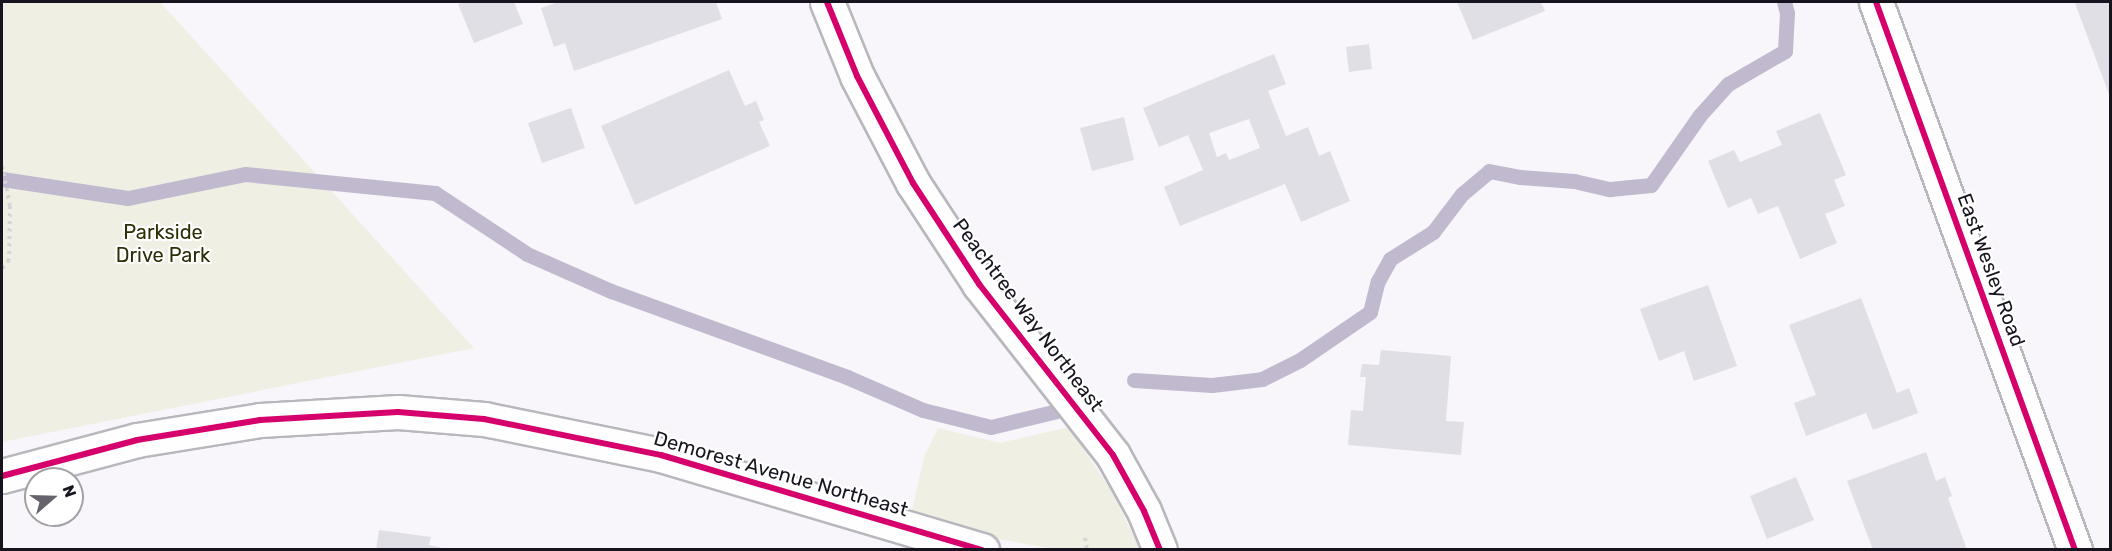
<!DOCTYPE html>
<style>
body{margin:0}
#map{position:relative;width:2112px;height:551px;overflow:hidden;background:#f8f6fa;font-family:Rubik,sans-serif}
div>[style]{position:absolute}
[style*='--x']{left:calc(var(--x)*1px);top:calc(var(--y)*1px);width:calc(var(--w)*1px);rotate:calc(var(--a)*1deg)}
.green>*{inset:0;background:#f0efe4}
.stream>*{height:15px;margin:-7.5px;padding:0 7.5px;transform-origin:7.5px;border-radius:7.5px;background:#c1bacf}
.building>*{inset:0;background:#e1dfe6}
.path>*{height:4px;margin-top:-2px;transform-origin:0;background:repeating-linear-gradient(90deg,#d5d5d6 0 3px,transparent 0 7.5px)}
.roads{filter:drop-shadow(2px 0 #b9b7be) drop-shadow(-2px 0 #b9b7be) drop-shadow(0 2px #b9b7be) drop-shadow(0 -2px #b9b7be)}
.minor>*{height:33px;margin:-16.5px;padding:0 16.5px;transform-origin:16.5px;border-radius:16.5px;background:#fefefe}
.cycleway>*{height:6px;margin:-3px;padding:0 3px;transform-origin:3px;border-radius:3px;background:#d6006c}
span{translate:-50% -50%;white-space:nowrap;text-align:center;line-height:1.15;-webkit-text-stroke:4.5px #fff;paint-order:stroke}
.park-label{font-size:20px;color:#2d2d06}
.street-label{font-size:20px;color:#18141f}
.frame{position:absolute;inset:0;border:3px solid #18141f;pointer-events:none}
.north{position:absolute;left:24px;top:467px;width:60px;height:60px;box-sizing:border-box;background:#fff;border:2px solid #a3a1a5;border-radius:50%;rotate:70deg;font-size:16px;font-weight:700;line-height:24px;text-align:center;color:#18141f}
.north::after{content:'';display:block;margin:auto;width:21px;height:27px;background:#66636c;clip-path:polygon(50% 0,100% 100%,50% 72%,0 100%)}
</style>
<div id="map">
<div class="green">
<div style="clip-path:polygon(2px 2px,160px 2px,474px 348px,2px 442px)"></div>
<div style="clip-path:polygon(1069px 427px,1112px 492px,1140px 549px,1054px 549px,998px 539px,911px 515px,924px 457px,938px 428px,1000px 443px)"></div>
</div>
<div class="stream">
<div style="--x:2;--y:179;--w:127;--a:8.6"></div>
<div style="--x:128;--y:198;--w:119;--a:-11.6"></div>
<div style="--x:245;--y:174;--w:191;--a:5.7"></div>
<div style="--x:435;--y:193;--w:110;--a:33.5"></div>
<div style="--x:527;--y:254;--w:92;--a:23.8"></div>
<div style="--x:611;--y:291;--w:251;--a:20"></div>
<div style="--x:847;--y:377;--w:83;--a:23.5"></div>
<div style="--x:923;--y:410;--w:70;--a:14"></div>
<div style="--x:991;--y:427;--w:68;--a:-13.6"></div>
<div style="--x:1134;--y:380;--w:78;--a:3.7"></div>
<div style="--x:1212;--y:385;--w:50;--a:-6.8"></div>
<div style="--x:1262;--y:379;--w:42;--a:-26.6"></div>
<div style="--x:1300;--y:360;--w:85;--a:-34.4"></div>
<div style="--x:1370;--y:312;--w:32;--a:-76"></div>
<div style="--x:1378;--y:281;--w:25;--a:-61"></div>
<div style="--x:1390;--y:259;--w:51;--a:-32.1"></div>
<div style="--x:1433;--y:232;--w:48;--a:-52.7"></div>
<div style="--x:1462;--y:194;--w:35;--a:-40"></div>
<div style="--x:1489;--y:171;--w:32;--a:11"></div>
<div style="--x:1520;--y:177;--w:54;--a:4.2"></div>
<div style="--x:1574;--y:181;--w:37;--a:13"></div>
<div style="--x:1610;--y:189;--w:41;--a:-5.6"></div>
<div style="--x:1651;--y:185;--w:85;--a:-55"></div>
<div style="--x:1700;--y:115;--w:42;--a:-47.9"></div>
<div style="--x:1728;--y:84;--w:66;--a:-30.1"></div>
<div style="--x:1785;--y:51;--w:38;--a:-87"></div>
<div style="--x:1787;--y:13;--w:11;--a:-105"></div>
</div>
<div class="building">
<div style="clip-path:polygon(463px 2px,514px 2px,523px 24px,474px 43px,458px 4px)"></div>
<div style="clip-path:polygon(558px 2px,716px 2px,722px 19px,574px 71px,565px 43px,554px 47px,541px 8px)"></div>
<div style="clip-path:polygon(1457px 2px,1541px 2px,1545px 11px,1473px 40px)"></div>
<div style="clip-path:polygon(2079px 2px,2110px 2px,2110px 97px,2075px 3px)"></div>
<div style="clip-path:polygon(1369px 44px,1372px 69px,1349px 72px,1346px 47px)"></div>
<div style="clip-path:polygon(evenodd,1274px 54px,1286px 84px,1268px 91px,1286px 136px,1308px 127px,1319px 156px,1330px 151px,1350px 201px,1301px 222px,1285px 184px,1180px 226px,1164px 187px,1203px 170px,1188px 135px,1159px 147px,1143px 108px,1274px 54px,1249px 119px,1260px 148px,1229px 160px,1226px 153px,1217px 157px,1209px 133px,1249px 119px)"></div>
<div style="clip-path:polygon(729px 70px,745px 106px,756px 101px,764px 120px,759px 122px,770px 146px,635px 205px,601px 126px)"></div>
<div style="clip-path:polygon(571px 108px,585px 148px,542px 163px,528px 123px)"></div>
<div style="clip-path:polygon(1820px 113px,1846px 175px,1834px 180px,1845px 206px,1825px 214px,1837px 243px,1800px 259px,1778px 206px,1758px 214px,1751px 198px,1728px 208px,1708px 161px,1734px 150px,1740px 162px,1782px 145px,1776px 131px)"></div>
<div style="clip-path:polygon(1124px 117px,1134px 160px,1092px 171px,1080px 128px)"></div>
<div style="clip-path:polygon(1708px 285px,1737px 366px,1694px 381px,1684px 351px,1659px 361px,1640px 309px)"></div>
<div style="clip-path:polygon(1861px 298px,1897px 393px,1909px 388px,1918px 413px,1873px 430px,1866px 413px,1806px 436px,1794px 403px,1816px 395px,1789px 325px)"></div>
<div style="clip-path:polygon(1381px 350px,1451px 356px,1446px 421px,1464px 422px,1461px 455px,1348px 445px,1351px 410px,1363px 411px,1366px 377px,1360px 377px,1362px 364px,1379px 365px)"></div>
<div style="clip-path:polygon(1926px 452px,1936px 481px,1945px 477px,1952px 496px,1948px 498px,1967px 550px,1873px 550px,1847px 481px)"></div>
<div style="clip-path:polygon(1796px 477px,1814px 520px,1767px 539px,1750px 496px)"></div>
<div style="clip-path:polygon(379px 530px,431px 537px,429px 545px,451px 550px,376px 550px)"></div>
</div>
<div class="path">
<div style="--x:2;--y:166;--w:41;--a:78.7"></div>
<div style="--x:10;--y:206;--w:54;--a:91.1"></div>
<div style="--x:9;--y:260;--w:11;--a:128"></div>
<div style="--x:1085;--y:538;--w:12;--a:81"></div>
</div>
<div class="roads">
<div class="minor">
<div style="--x:827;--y:2;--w:80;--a:67.9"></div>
<div style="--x:857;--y:76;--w:121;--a:62.4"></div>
<div style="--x:913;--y:183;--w:121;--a:56.8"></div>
<div style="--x:979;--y:284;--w:217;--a:51.9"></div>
<div style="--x:1113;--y:455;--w:64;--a:61"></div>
<div style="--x:1144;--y:511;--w:42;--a:67.7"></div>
<div style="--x:1876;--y:2;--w:583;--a:70.04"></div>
<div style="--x:2;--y:476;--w:140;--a:-14.9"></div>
<div style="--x:137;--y:440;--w:125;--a:-9.2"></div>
<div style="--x:260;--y:420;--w:138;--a:-3.3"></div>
<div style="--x:398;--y:412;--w:86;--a:4.7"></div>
<div style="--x:484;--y:419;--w:181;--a:11.5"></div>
<div style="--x:661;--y:455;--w:335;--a:16.5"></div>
</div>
</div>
<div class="cycleway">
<div style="--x:827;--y:2;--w:80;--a:67.9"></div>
<div style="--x:857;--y:76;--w:121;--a:62.4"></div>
<div style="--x:913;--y:183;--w:121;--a:56.8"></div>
<div style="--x:979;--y:284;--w:217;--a:51.9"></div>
<div style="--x:1113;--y:455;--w:64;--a:61"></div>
<div style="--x:1144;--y:511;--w:42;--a:67.7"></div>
<div style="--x:1876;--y:2;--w:583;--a:70.04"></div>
<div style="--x:2;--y:476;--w:140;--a:-14.9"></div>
<div style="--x:137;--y:440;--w:125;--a:-9.2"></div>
<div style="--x:260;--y:420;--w:138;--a:-3.3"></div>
<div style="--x:398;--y:412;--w:86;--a:4.7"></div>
<div style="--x:484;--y:419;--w:181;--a:11.5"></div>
<div style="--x:661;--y:455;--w:335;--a:16.5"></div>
</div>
<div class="park-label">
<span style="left:163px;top:244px">Parkside<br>Drive Park</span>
</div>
<div class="street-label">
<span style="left:1991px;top:270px;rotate:70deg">East Wesley Road</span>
<span style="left:1028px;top:315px;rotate:53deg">Peachtree Way Northeast</span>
<span style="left:781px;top:474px;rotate:16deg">Demorest Avenue Northeast</span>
</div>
<div class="frame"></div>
<div class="north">N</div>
</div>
